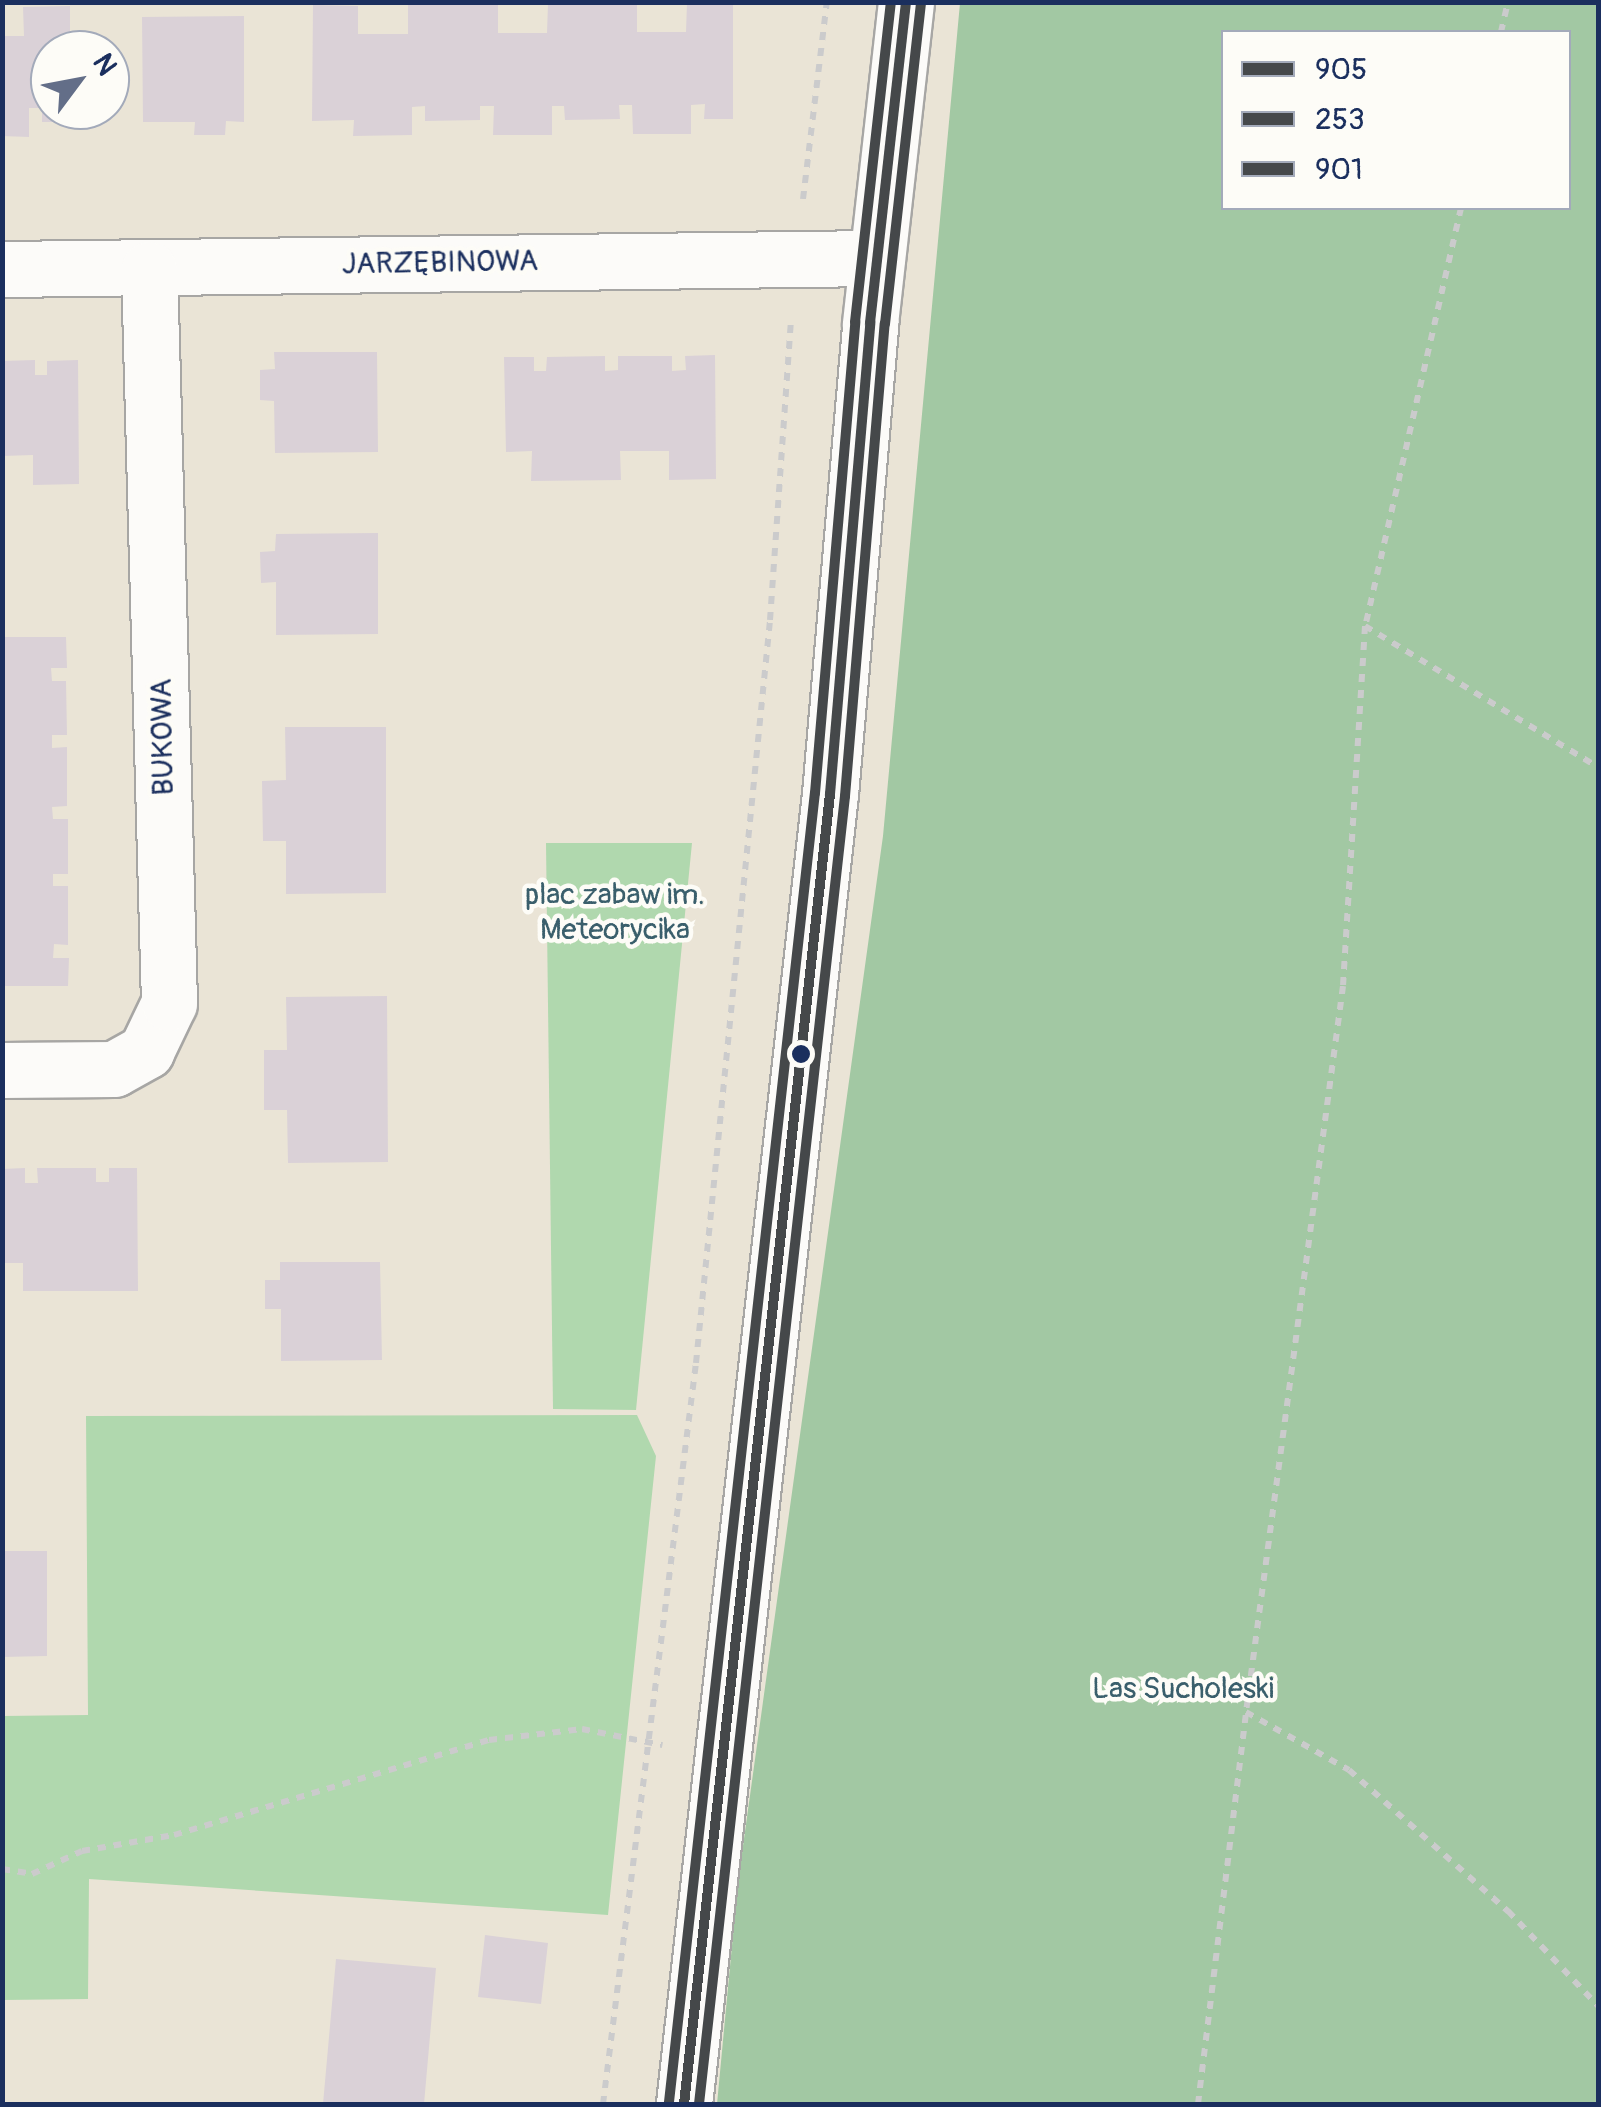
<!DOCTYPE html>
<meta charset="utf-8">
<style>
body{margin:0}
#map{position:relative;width:1601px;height:2107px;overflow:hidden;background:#eae4d6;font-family:Pangolin,sans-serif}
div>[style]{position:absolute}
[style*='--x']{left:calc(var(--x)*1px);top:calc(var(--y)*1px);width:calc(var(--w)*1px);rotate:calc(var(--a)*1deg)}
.green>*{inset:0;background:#b0d8ae}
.forest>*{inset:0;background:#a2c8a3}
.building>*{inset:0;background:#dad1d7}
.path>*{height:6px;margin-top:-3px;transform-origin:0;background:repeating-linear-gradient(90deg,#cbcbcc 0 8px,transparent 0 16px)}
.roads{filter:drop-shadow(2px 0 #a7a6a4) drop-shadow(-2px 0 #a7a6a4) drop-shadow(0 2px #a7a6a4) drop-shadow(0 -2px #a7a6a4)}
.minor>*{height:55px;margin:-27.5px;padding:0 27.5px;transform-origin:27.5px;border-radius:27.5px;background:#fcfbf9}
.bus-1>*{height:10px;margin:-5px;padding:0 5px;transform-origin:5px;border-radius:5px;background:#45484a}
.bus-2>*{height:10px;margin:-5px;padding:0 5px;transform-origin:5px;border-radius:5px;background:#45484a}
.bus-3>*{height:10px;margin:-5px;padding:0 5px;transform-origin:5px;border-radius:5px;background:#45484a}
.dots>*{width:28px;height:28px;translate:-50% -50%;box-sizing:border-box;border:5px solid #fdfcf7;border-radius:50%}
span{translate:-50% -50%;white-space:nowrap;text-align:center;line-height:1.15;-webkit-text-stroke:9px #fdfcf7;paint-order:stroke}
.street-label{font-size:30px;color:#1b2f5e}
.park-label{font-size:30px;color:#3a5f6c}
.frame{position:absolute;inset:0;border:5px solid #1b2f5e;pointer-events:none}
.legend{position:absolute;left:1221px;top:30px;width:350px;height:180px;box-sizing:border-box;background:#fdfcf7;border:2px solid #a3aaba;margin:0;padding:12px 18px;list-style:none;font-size:30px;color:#1b2f5e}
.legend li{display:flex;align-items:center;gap:20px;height:50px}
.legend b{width:50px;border:2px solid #a3aaba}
.north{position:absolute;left:30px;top:30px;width:100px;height:100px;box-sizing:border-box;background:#fdfcf7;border:2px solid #a3aaba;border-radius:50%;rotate:58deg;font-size:28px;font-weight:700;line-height:40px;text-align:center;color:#1b2f5e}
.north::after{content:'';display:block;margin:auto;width:35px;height:45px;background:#636e88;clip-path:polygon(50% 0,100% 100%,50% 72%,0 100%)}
</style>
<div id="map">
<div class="green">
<div style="clip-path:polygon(546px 843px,692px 843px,636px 1410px,553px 1409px)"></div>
<div style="clip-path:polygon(637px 1415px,656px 1456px,608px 1915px,89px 1879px,88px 1999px,3px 2000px,3px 1716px,88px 1715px,86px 1416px)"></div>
</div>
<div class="forest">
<div style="clip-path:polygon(evenodd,960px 3px,1598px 3px,1598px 2104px,717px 2104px,738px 1882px,883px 836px,960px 3px,1224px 32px,1568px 32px,1568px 208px,1224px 208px,1224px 32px)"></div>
</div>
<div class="building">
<div style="clip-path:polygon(687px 3px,733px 3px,733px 119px,704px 119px,705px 104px,691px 105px,691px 134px,633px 134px,632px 105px,619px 105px,620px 119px,565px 120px,564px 106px,552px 106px,552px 135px,493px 135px,494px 106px,480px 106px,480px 120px,425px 121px,425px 106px,412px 107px,412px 135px,353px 136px,354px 120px,312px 121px,313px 5px,358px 6px,358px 34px,408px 34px,408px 5px,498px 5px,498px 33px,547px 33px,548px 4px,637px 4px,637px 32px,686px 32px)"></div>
<div style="clip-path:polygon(70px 6px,70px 50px,50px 50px,50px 110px,70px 110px,70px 122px,42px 122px,42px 108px,29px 108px,29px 137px,2px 136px,2px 36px,24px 36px,23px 7px)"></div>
<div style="clip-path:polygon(244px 16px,244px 122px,226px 121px,225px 135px,194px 135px,195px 122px,143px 122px,142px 17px)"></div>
<div style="clip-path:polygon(274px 352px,377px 352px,378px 452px,275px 453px,274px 401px,260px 400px,260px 370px,275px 369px)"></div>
<div style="clip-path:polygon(715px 355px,716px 479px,669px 480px,669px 451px,620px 451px,621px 480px,531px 481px,532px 451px,506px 452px,504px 357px,534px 357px,534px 371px,546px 371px,547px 357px,605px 356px,605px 371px,618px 370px,618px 356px,672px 356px,672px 371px,686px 370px,685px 356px)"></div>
<div style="clip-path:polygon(35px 360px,35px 375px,47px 375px,47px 361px,78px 360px,79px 484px,33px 485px,33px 455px,2px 456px,2px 361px)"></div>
<div style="clip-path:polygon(378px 533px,378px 634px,276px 635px,276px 582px,261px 583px,260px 552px,275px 551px,276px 534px)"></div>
<div style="clip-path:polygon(2px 637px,66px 637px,67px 668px,51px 668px,52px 681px,66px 681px,67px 735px,52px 735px,52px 748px,67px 747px,67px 806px,52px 807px,53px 819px,68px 819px,68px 874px,53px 874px,53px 886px,68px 886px,68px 945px,54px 944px,53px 958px,69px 958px,68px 986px,2px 986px)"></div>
<div style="clip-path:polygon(285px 727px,386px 727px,386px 893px,286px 894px,286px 841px,263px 841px,262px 781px,286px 780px)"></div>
<div style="clip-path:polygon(387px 996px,388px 1162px,288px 1163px,287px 1110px,264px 1110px,264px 1050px,287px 1050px,286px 997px)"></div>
<div style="clip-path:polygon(25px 1168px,25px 1183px,38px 1183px,37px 1168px,96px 1168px,96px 1182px,109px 1182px,109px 1168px,137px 1168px,138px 1291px,23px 1291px,23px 1263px,2px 1263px,2px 1169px)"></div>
<div style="clip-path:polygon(280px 1262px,380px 1262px,382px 1360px,281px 1361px,281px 1309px,265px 1309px,265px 1280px,280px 1280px)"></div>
<div style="clip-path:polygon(2px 1551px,47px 1551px,47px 1656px,2px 1657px)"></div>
<div style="clip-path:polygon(485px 1935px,548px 1943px,541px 2004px,478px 1997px)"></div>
<div style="clip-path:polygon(336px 1959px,436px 1968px,424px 2104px,323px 2104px)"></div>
</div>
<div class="path">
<div style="--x:1501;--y:32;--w:31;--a:-77"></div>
<div style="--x:803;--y:199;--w:198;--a:-83.1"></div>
<div style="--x:1461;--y:208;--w:429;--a:102.9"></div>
<div style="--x:1365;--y:626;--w:361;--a:93.5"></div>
<div style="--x:1343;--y:986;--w:732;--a:97.61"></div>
<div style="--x:1246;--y:1712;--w:118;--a:29.4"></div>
<div style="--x:1349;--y:1770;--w:213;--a:41.6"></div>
<div style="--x:1508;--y:1911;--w:131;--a:46.5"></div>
<div style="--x:1365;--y:626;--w:272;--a:31.2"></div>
<div style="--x:2;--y:1869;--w:30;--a:9"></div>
<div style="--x:32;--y:1874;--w:55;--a:-24.7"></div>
<div style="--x:82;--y:1851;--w:93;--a:-9.9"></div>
<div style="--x:174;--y:1835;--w:329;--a:-16.8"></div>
<div style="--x:489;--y:1740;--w:94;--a:-6.7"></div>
<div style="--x:582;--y:1729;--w:82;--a:11.3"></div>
<div style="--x:603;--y:2104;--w:747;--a:-82.85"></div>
<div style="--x:696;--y:1363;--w:747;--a:-84.31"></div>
<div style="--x:770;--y:620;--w:300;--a:-86"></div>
<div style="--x:1198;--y:2104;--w:395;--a:-83"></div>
</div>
<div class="roads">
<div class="minor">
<div style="--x:2;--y:269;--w:875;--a:-0.72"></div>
<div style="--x:2;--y:1070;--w:112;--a:-0.5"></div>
<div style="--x:114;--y:1069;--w:37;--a:-29"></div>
<div style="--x:146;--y:1051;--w:53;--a:-64.4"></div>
<div style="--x:169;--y:1003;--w:734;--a:-91.56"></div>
<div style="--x:684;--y:2104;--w:1318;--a:-83.64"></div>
<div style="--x:830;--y:794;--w:473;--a:-85.1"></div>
<div style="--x:870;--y:323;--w:323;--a:-83.6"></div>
</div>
</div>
<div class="bus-1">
<div style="--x:684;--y:2104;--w:1318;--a:-83.64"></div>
<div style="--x:830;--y:794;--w:473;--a:-85.1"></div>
<div style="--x:870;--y:323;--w:323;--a:-83.6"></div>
</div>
<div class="bus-2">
<div style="--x:699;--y:2104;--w:1316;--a:-83.63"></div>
<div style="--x:845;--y:796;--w:474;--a:-85.2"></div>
<div style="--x:885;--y:324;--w:322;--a:-83.6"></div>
</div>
<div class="bus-3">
<div style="--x:669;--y:2102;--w:1317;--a:-83.64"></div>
<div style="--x:815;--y:793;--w:473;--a:-85.1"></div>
<div style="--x:855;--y:322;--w:322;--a:-83.6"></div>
</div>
<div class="dots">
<div style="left:801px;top:1054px;background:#1b2f5e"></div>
</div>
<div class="street-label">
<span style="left:440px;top:263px;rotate:-1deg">JARZĘBINOWA</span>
<span style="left:163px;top:737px;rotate:-91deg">BUKOWA</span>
</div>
<div class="park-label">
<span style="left:615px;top:912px">plac zabaw im.<br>Meteorycika</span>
<span style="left:1183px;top:1689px">Las Sucholeski</span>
</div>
<div class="frame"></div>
<ul class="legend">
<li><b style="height:12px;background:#45484a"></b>905</li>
<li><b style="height:12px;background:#45484a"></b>253</li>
<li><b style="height:12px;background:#45484a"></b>901</li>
</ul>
<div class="north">N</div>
</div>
